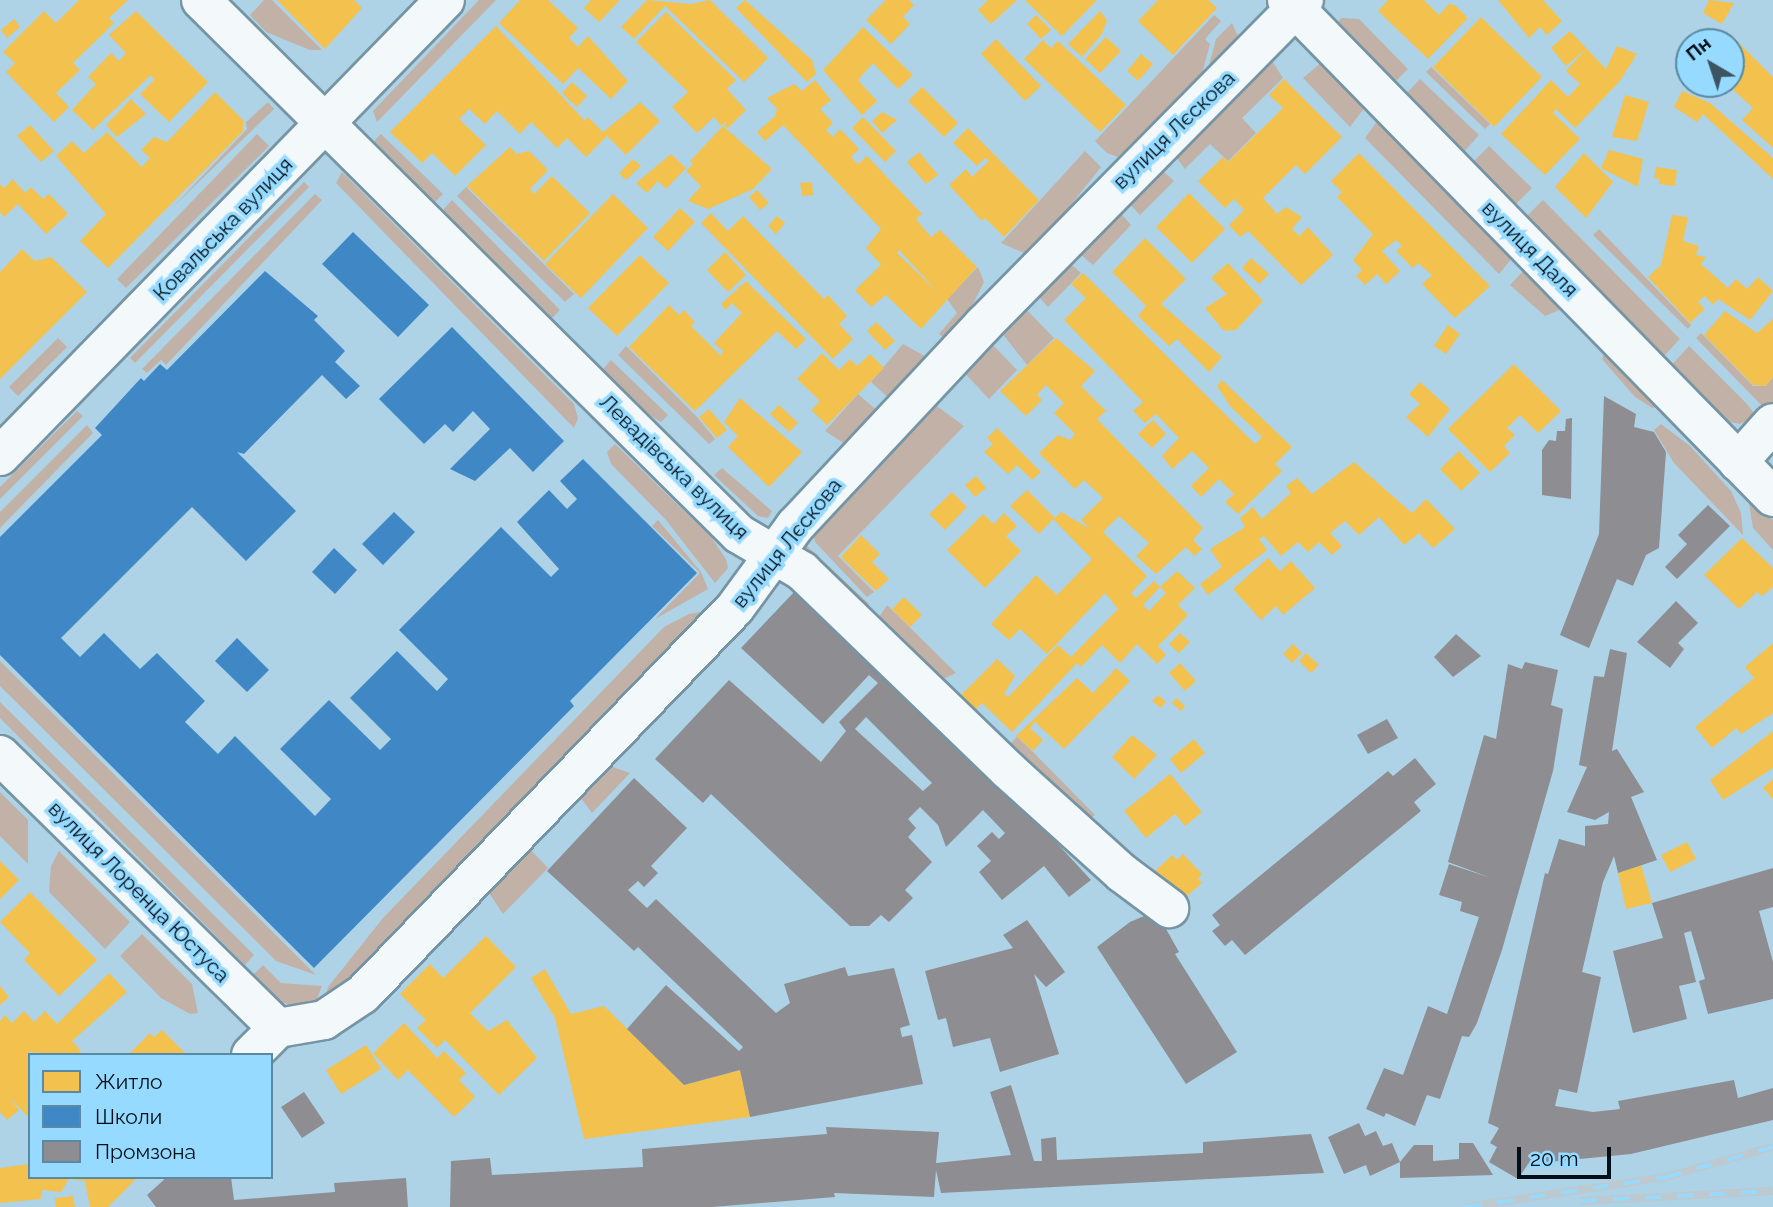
<!DOCTYPE html>
<meta charset="utf-8">
<style>
body{margin:0}
#map{position:relative;width:1773px;height:1207px;overflow:hidden;background:#aed3e7;font-family:Raleway,sans-serif}
div>[style]{position:absolute}
[style*='--x']{left:calc(var(--x)*1px);top:calc(var(--y)*1px);width:calc(var(--w)*1px);rotate:calc(var(--a)*1deg)}
.green>*{inset:0;background:#c2b1a6}
.homes>*{inset:0;background:#f2c14e}
.schools>*{inset:0;background:#3f88c5}
.industry>*{inset:0;background:#8d8d92}
.roads{filter:drop-shadow(2px 0 #7695a4) drop-shadow(-2px 0 #7695a4) drop-shadow(0 2px #7695a4) drop-shadow(0 -2px #7695a4)}
.minor>*{height:38px;margin:-19px;padding:0 19px;transform-origin:19px;border-radius:19px;background:#f3f8fb}
.rail>*{height:8px;margin-top:-4px;transform-origin:0;background:repeating-linear-gradient(90deg,#96dbff 0 16px,#bec9cf 0 32px);box-sizing:border-box;border-block:2px solid #bec9cf}
span{translate:-50% -50%;white-space:nowrap;text-align:center;line-height:1.15;-webkit-text-stroke:7px #96dbff;paint-order:stroke}
.street-label{font-size:21px;color:#000f19}
.legend{position:absolute;left:28px;top:1053px;width:245px;height:126px;box-sizing:border-box;background:#96dbff;border:2px solid #5a89a3;margin:0;padding:9px 12px;list-style:none;font-size:21px;color:#000f19}
.legend li{display:flex;align-items:center;gap:14px;height:35px}
.legend b{width:35px;border:2px solid #5a89a3}
.north{position:absolute;left:1675px;top:28px;width:70px;height:70px;box-sizing:border-box;background:#96dbff;border:2px solid #5a89a3;border-radius:50%;rotate:321deg;font-size:19px;font-weight:700;line-height:28px;text-align:center;color:#000f19}
.north::after{content:'';display:block;margin:auto;width:24px;height:32px;background:#3d5461;clip-path:polygon(50% 0,100% 100%,50% 72%,0 100%)}
.scale{position:absolute;left:1517px;top:1147px;width:94px;height:32px;box-sizing:border-box;border:4px solid #000f19;border-top:0;padding-left:9px;font-size:21px;line-height:24px;white-space:nowrap;color:#000f19;-webkit-text-stroke:5px #96dbff;paint-order:stroke}
</style>
<div id="map">
<div class="green">
<div style="clip-path:polygon(264px 0,272px 0,322px 50px,310px 50px,266px 32px,250px 15px)"></div>
<div style="clip-path:polygon(479px 0,496px 0,377px 122px,373px 111px)"></div>
<div style="clip-path:polygon(1214px 15px,1221px 21px,1205px 39px,1210px 44px,1199px 85px,1118px 157px,1107px 153px,1095px 141px)"></div>
<div style="clip-path:polygon(1341px 18px,1359px 19px,1408px 69px,1394px 83px,1338px 23px)"></div>
<div style="clip-path:polygon(1232px 23px,1242px 45px,1204px 84px,1216px 39px)"></div>
<div style="clip-path:polygon(1272px 61px,1283px 78px,1242px 118px,1256px 133px,1228px 161px,1210px 144px,1185px 169px,1171px 150px)"></div>
<div style="clip-path:polygon(1322px 62px,1365px 107px,1350px 127px,1303px 78px)"></div>
<div style="clip-path:polygon(1431px 67px,1490px 124px,1485px 129px,1426px 72px)"></div>
<div style="clip-path:polygon(1420px 79px,1479px 135px,1462px 154px,1405px 95px)"></div>
<div style="clip-path:polygon(268px 102px,274px 109px,172px 208px,247px 129px,246px 122px)"></div>
<div style="clip-path:polygon(1378px 120px,1514px 256px,1499px 274px,1365px 138px)"></div>
<div style="clip-path:polygon(257px 134px,269px 146px,126px 288px,117px 279px)"></div>
<div style="clip-path:polygon(381px 134px,443px 194px,435px 202px,374px 141px)"></div>
<div style="clip-path:polygon(1489px 146px,1532px 188px,1514px 206px,1471px 164px)"></div>
<div style="clip-path:polygon(1085px 151px,1101px 167px,1067px 210px,1024px 253px,1001px 243px)"></div>
<div style="clip-path:polygon(1156px 165px,1174px 181px,1140px 215px,1124px 198px)"></div>
<div style="clip-path:polygon(342px 172px,574px 404px,578px 418px,574px 428px,336px 183px)"></div>
<div style="clip-path:polygon(304px 182px,309px 187px,135px 363px,130px 358px)"></div>
<div style="clip-path:polygon(466px 187px,574px 294px,565px 302px,457px 196px)"></div>
<div style="clip-path:polygon(315px 194px,322px 200px,166px 365px,161px 360px,147px 373px,142px 369px)"></div>
<div style="clip-path:polygon(452px 200px,560px 310px,552px 318px,443px 210px)"></div>
<div style="clip-path:polygon(1543px 200px,1680px 339px,1662px 358px,1525px 218px)"></div>
<div style="clip-path:polygon(1115px 207px,1131px 225px,1093px 265px,1074px 249px)"></div>
<div style="clip-path:polygon(1599px 229px,1691px 325px,1688px 329px,1593px 235px)"></div>
<div style="clip-path:polygon(1065px 259px,1081px 273px,1048px 307px,1034px 291px)"></div>
<div style="clip-path:polygon(978px 267px,984px 282px,961px 328px,948px 341px,939px 334px,957px 313px,947px 299px)"></div>
<div style="clip-path:polygon(1526px 268px,1566px 307px,1545px 316px,1510px 285px)"></div>
<div style="clip-path:polygon(1021px 304px,1054px 338px,1027px 365px,998px 328px)"></div>
<div style="clip-path:polygon(1701px 333px,1753px 386px,1766px 386px,1773px 377px,1773px 405px,1766px 410px,1696px 338px)"></div>
<div style="clip-path:polygon(58px 338px,67px 347px,18px 396px,9px 387px)"></div>
<div style="clip-path:polygon(991px 343px,1017px 370px,989px 399px,960px 368px)"></div>
<div style="clip-path:polygon(903px 344px,932px 360px,892px 401px,871px 382px)"></div>
<div style="clip-path:polygon(626px 346px,697px 417px,715px 439px,709px 444px,618px 355px)"></div>
<div style="clip-path:polygon(1689px 346px,1747px 404px,1756px 416px,1740px 424px,1730px 422px,1670px 367px)"></div>
<div style="clip-path:polygon(1606px 348px,1663px 406px,1652px 408px,1635px 397px,1602px 359px)"></div>
<div style="clip-path:polygon(611px 360px,668px 415px,661px 422px,647px 413px,603px 369px)"></div>
<div style="clip-path:polygon(858px 394px,880px 413px,848px 446px,825px 431px)"></div>
<div style="clip-path:polygon(930px 401px,964px 426px,838px 556px,874px 592px,867px 597px,815px 542px,812px 528px)"></div>
<div style="clip-path:polygon(77px 411px,83px 416px,0 499px,0 487px)"></div>
<div style="clip-path:polygon(1661px 424px,1690px 446px,1731px 491px,1741px 513px,1743px 535px,1674px 463px,1654px 430px)"></div>
<div style="clip-path:polygon(87px 425px,93px 433px,0 528px,0 512px)"></div>
<div style="clip-path:polygon(615px 444px,711px 537px,726px 559px,728px 568px,715px 583px,666px 520px,611px 464px,607px 452px)"></div>
<div style="clip-path:polygon(722px 468px,772px 511px,768px 518px,758px 516px,714px 475px)"></div>
<div style="clip-path:polygon(1753px 499px,1773px 520px,1773px 550px,1753px 528px,1749px 503px)"></div>
<div style="clip-path:polygon(658px 520px,701px 572px,708px 589px,655px 619px,700px 573px,652px 526px)"></div>
<div style="clip-path:polygon(805px 544px,869px 604px,861px 614px,805px 552px)"></div>
<div style="clip-path:polygon(887px 605px,956px 673px,941px 680px,873px 626px)"></div>
<div style="clip-path:polygon(711px 610px,332px 1002px,322px 1006px,328px 987px,383px 918px,664px 627px,689px 614px)"></div>
<div style="clip-path:polygon(0 661px,316px 975px,276px 961px,0 686px)"></div>
<div style="clip-path:polygon(0 702px,254px 955px,245px 965px,0 718px)"></div>
<div style="clip-path:polygon(1017px 737px,1033px 752px,1095px 815px,1082px 825px,1002px 752px)"></div>
<div style="clip-path:polygon(607px 765px,630px 773px,592px 813px,578px 794px)"></div>
<div style="clip-path:polygon(0 792px,28px 820px,28px 864px,0 836px)"></div>
<div style="clip-path:polygon(527px 846px,548px 868px,503px 914px,486px 888px)"></div>
<div style="clip-path:polygon(59px 851px,130px 922px,105px 949px,49px 892px,51px 866px)"></div>
<div style="clip-path:polygon(142px 934px,192px 984px,198px 1013px,190px 1014px,161px 998px,120px 956px)"></div>
<div style="clip-path:polygon(263px 965px,281px 983px,322px 986px,313px 1009px,283px 1003px,254px 974px)"></div>
</div>
<div class="homes">
<div style="clip-path:polygon(79px 0,128px 0,109px 18px,114px 23px,73px 63px,80px 70px,56px 93px,69px 107px,54px 122px,6px 72px,15px 63px,3px 52px,44px 11px,56px 23px)"></div>
<div style="clip-path:polygon(277px 0,354px 0,362px 8px,325px 49px)"></div>
<div style="clip-path:polygon(520px 0,548px 0,578px 28px,569px 38px,578px 47px,588px 36px,628px 81px,611px 99px,578px 68px,563px 84px,499px 23px)"></div>
<div style="clip-path:polygon(591px 0,620px 0,599px 22px,584px 8px)"></div>
<div style="clip-path:polygon(647px 0,691px 4px,710px 0,768px 58px,744px 82px,665px 6px,634px 39px,621px 27px)"></div>
<div style="clip-path:polygon(745px 0,812px 60px,816px 74px,807px 82px,736px 8px)"></div>
<div style="clip-path:polygon(886px 0,909px 0,914px 5px,903px 17px,910px 24px,891px 44px,866px 20px)"></div>
<div style="clip-path:polygon(988px 0,1017px 0,991px 24px,978px 10px)"></div>
<div style="clip-path:polygon(1025px 0,1097px 0,1062px 36px)"></div>
<div style="clip-path:polygon(1158px 0,1208px 0,1217px 8px,1173px 55px,1138px 21px)"></div>
<div style="clip-path:polygon(1388px 0,1424px 0,1439px 15px,1449px 4px,1455px 5px,1468px 18px,1428px 59px,1378px 11px)"></div>
<div style="clip-path:polygon(1498px 0,1543px 0,1562px 21px,1547px 35px,1540px 27px,1529px 38px)"></div>
<div style="clip-path:polygon(1709px 0,1734px 3px,1722px 24px,1703px 13px)"></div>
<div style="clip-path:polygon(136px 11px,208px 82px,169px 122px,140px 94px,154px 80px,151px 75px,93px 130px,72px 110px,96px 84px,88px 77px,111px 53px,119px 61px,126px 53px,109px 35px)"></div>
<div style="clip-path:polygon(1100px 11px,1107px 20px,1102px 34px,1082px 57px,1068px 44px)"></div>
<div style="clip-path:polygon(666px 12px,736px 80px,727px 89px,746px 110px,728px 128px,724px 125px,728px 120px,721px 126px,714px 117px,697px 133px,672px 107px,688px 92px,636px 42px)"></div>
<div style="clip-path:polygon(1036px 15px,1051px 30px,1041px 39px,1027px 24px)"></div>
<div style="clip-path:polygon(1481px 17px,1542px 77px,1494px 127px,1433px 67px)"></div>
<div style="clip-path:polygon(14px 19px,20px 27px,7px 38px,1px 30px)"></div>
<div style="clip-path:polygon(496px 26px,585px 121px,588px 117px,603px 132px,640px 102px,660px 121px,626px 155px,607px 136px,586px 157px,567px 138px,557px 148px,531px 122px,520px 134px,497px 111px,485px 124px,469px 109px,459px 119px,486px 145px,455px 176px,432px 153px,422px 163px,390px 132px)"></div>
<div style="clip-path:polygon(863px 27px,913px 75px,898px 89px,873px 63px,858px 80px,877px 101px,862px 115px,823px 70px)"></div>
<div style="clip-path:polygon(1570px 31px,1606px 69px,1617px 46px,1637px 54px,1619px 82px,1575px 128px,1556px 109px,1553px 113px,1580px 139px,1545px 175px,1501px 134px,1551px 80px,1568px 97px,1580px 84px,1566px 71px,1586px 49px,1566px 66px,1551px 48px)"></div>
<div style="clip-path:polygon(1730px 34px,1773px 77px,1773px 148px,1742px 120px,1753px 108px,1729px 86px,1744px 71px,1731px 65px,1731px 42px,1723px 42px)"></div>
<div style="clip-path:polygon(1106px 37px,1121px 51px,1100px 73px,1085px 59px)"></div>
<div style="clip-path:polygon(996px 39px,1041px 86px,1025px 101px,981px 54px)"></div>
<div style="clip-path:polygon(1043px 40px,1051px 48px,1058px 41px,1126px 105px,1100px 132px,1024px 59px)"></div>
<div style="clip-path:polygon(1141px 54px,1153px 64px,1138px 81px,1127px 71px)"></div>
<div style="clip-path:polygon(1284px 79px,1342px 137px,1305px 174px,1296px 165px,1263px 198px,1277px 214px,1286px 207px,1302px 217px,1292px 229px,1299px 236px,1308px 227px,1333px 255px,1301px 285px,1248px 231px,1240px 237px,1229px 225px,1244px 210px,1234px 199px,1225px 208px,1198px 181px,1223px 157px,1228px 162px,1283px 108px,1269px 95px)"></div>
<div style="clip-path:polygon(evenodd,815px 80px,831px 100px,820px 109px,833px 123px,826px 130px,833px 137px,840px 129px,859px 149px,851px 157px,858px 164px,867px 156px,922px 214px,916px 219px,924px 229px,931px 237px,940px 230px,977px 267px,921px 329px,886px 295px,871px 307px,855px 290px,881px 265px,866px 248px,881px 229px,783px 125px,765px 141px,757px 132px,775px 116px,777px 109px,767px 98px,794px 84px,802px 91px,815px 80px,899px 250px,938px 292px,897px 253px,899px 250px)"></div>
<div style="clip-path:polygon(572px 82px,587px 96px,577px 107px,562px 93px)"></div>
<div style="clip-path:polygon(922px 87px,958px 123px,944px 137px,908px 101px)"></div>
<div style="clip-path:polygon(1682px 91px,1710px 103px,1773px 158px,1773px 179px,1703px 114px,1697px 122px,1674px 107px)"></div>
<div style="clip-path:polygon(215px 92px,243px 120px,243px 131px,108px 268px,80px 241px,106px 214px,56px 156px,72px 141px,84px 153px,107px 132px,142px 167px,150px 158px,141px 150px,154px 137px,167px 142px)"></div>
<div style="clip-path:polygon(1625px 95px,1649px 102px,1637px 141px,1612px 137px)"></div>
<div style="clip-path:polygon(131px 99px,146px 114px,117px 137px,106px 125px)"></div>
<div style="clip-path:polygon(882px 112px,897px 120px,882px 133px,872px 121px)"></div>
<div style="clip-path:polygon(863px 117px,896px 151px,885px 162px,852px 128px)"></div>
<div style="clip-path:polygon(30px 125px,54px 151px,41px 162px,17px 136px)"></div>
<div style="clip-path:polygon(723px 126px,772px 169px,753px 189px,708px 209px,688px 201px,701px 186px,686px 171px,693px 164px,690px 161px)"></div>
<div style="clip-path:polygon(968px 128px,1039px 200px,1004px 237px,985px 218px,982px 221px,949px 185px,966px 169px,972px 177px,989px 161px,985px 158px,977px 166px,953px 143px)"></div>
<div style="clip-path:polygon(510px 147px,516px 154px,529px 151px,548px 170px,530px 189px,534px 194px,552px 176px,590px 213px,544px 261px,467px 186px)"></div>
<div style="clip-path:polygon(1609px 150px,1643px 159px,1638px 187px,1601px 168px)"></div>
<div style="clip-path:polygon(919px 152px,938px 175px,926px 184px,907px 162px)"></div>
<div style="clip-path:polygon(1359px 153px,1490px 286px,1455px 318px,1422px 284px,1432px 275px,1418px 263px,1413px 268px,1396px 251px,1402px 246px,1396px 240px,1382px 251px,1400px 271px,1386px 284px,1377px 274px,1365px 285px,1356px 276px,1362px 270px,1353px 260px,1373px 234px,1337px 197px,1342px 192px,1331px 181px)"></div>
<div style="clip-path:polygon(1584px 153px,1613px 182px,1586px 218px,1555px 187px)"></div>
<div style="clip-path:polygon(671px 154px,686px 168px,666px 189px,658px 181px,647px 193px,636px 183px)"></div>
<div style="clip-path:polygon(633px 159px,641px 166px,626px 180px,619px 173px)"></div>
<div style="clip-path:polygon(1656px 167px,1677px 170px,1675px 186px,1659px 184px,1660px 179px,1654px 178px)"></div>
<div style="clip-path:polygon(13px 179px,25px 193px,31px 187px,43px 199px,49px 194px,68px 214px,46px 234px,18px 204px,4px 217px,0 212px,0 184px,4px 188px)"></div>
<div style="clip-path:polygon(812px 182px,813px 195px,802px 196px,800px 183px)"></div>
<div style="clip-path:polygon(757px 190px,769px 203px,760px 210px,749px 197px)"></div>
<div style="clip-path:polygon(1189px 193px,1225px 229px,1192px 263px,1156px 227px)"></div>
<div style="clip-path:polygon(613px 194px,648px 228px,581px 298px,545px 264px)"></div>
<div style="clip-path:polygon(680px 208px,695px 222px,668px 251px,653px 237px)"></div>
<div style="clip-path:polygon(711px 213px,728px 231px,743px 216px,824px 299px,828px 295px,847px 316px,839px 324px,853px 339px,833px 359px,701px 223px)"></div>
<div style="clip-path:polygon(1672px 215px,1688px 217px,1683px 241px,1699px 246px,1696px 255px,1706px 257px,1701px 264px,1728px 288px,1736px 279px,1747px 289px,1758px 277px,1773px 291px,1750px 320px,1718px 299px,1713px 305px,1705px 296px,1698px 302px,1705px 309px,1690px 323px,1648px 277px,1661px 265px)"></div>
<div style="clip-path:polygon(777px 216px,785px 223px,776px 234px,768px 226px)"></div>
<div style="clip-path:polygon(1145px 238px,1186px 279px,1161px 304px,1222px 357px,1209px 372px,1177px 339px,1169px 346px,1138px 316px,1146px 306px,1112px 272px)"></div>
<div style="clip-path:polygon(22px 249px,35px 261px,51px 257px,87px 292px,0 379px,0 272px)"></div>
<div style="clip-path:polygon(725px 252px,746px 275px,728px 292px,707px 270px)"></div>
<div style="clip-path:polygon(640px 255px,669px 283px,617px 336px,588px 308px)"></div>
<div style="clip-path:polygon(1251px 258px,1269px 274px,1259px 284px,1242px 268px)"></div>
<div style="clip-path:polygon(1228px 263px,1263px 301px,1236px 330px,1224px 331px,1205px 308px,1227px 294px,1211px 278px)"></div>
<div style="clip-path:polygon(1083px 273px,1255px 444px,1262px 437px,1230px 406px,1217px 386px,1222px 380px,1292px 447px,1275px 464px,1282px 471px,1238px 514px,1225px 502px,1234px 494px,1219px 479px,1201px 497px,1191px 486px,1209px 468px,1192px 451px,1172px 469px,1162px 456px,1179px 438px,1156px 414px,1145px 423px,1133px 411px,1143px 402px,1064px 320px,1086px 298px,1071px 284px)"></div>
<div style="clip-path:polygon(746px 281px,806px 339px,796px 349px,777px 331px,695px 411px,629px 347px,669px 305px,679px 315px,684px 310px,695px 322px,691px 326px,721px 356px,723px 351px,714px 343px,742px 313px,732px 303px,726px 310px,721px 304px)"></div>
<div style="clip-path:polygon(1725px 311px,1757px 333px,1773px 319px,1773px 377px,1766px 386px,1753px 385px,1704px 335px)"></div>
<div style="clip-path:polygon(876px 322px,895px 341px,885px 350px,867px 331px)"></div>
<div style="clip-path:polygon(1448px 325px,1460px 334px,1446px 354px,1434px 346px)"></div>
<div style="clip-path:polygon(evenodd,1056px 338px,1095px 371px,1081px 386px,1106px 411px,1097px 419px,1203px 528px,1193px 540px,1202px 549px,1194px 556px,1186px 547px,1156px 574px,1136px 556px,1149px 543px,1119px 516px,1103px 532px,1147px 576px,1131px 593px,1136px 598px,1154px 581px,1160px 587px,1177px 571px,1195px 588px,1178px 605px,1188px 615px,1158px 646px,1166px 655px,1157px 664px,1137px 644px,1120px 663px,1102px 645px,1081px 667px,1077px 663px,1012px 732px,982px 703px,969px 716px,954px 702px,997px 659px,1015px 676px,1004px 694px,1008px 697px,1058px 645px,1071px 657px,1118px 609px,1105px 593px,1047px 654px,1020px 629px,1009px 640px,991px 624px,1036px 575px,1057px 595px,1092px 559px,1053px 519px,1039px 534px,1010px 506px,1027px 490px,1055px 518px,1061px 512px,1090px 529px,1081px 520px,1103px 498px,1084px 480px,1075px 489px,1039px 453px,1058px 435px,1070px 440px,1075px 434px,1054px 413px,1064px 403px,1046px 385px,1037px 395px,1042px 400px,1026px 416px,1000px 391px,1056px 338px,1160px 587px,1166px 593px,1149px 611px,1143px 605px,1160px 587px)"></div>
<div style="clip-path:polygon(822px 353px,839px 370px,850px 359px,857px 366px,870px 354px,884px 368px,827px 425px,811px 410px,820px 401px,797px 379px)"></div>
<div style="clip-path:polygon(1514px 364px,1561px 411px,1538px 433px,1520px 415px,1507px 428px,1515px 435px,1504px 446px,1510px 453px,1490px 472px,1448px 429px)"></div>
<div style="clip-path:polygon(1420px 382px,1450px 409px,1428px 437px,1406px 417px,1420px 404px,1409px 394px)"></div>
<div style="clip-path:polygon(740px 398px,802px 452px,769px 487px,728px 447px,738px 436px,724px 422px)"></div>
<div style="clip-path:polygon(779px 405px,798px 423px,789px 432px,770px 414px)"></div>
<div style="clip-path:polygon(709px 409px,727px 430px,717px 438px,699px 417px)"></div>
<div style="clip-path:polygon(1153px 420px,1166px 434px,1152px 448px,1138px 434px)"></div>
<div style="clip-path:polygon(997px 428px,1041px 472px,1032px 480px,1017px 465px,1008px 474px,984px 452px,993px 444px,987px 438px)"></div>
<div style="clip-path:polygon(1459px 451px,1480px 473px,1461px 491px,1440px 469px)"></div>
<div style="clip-path:polygon(1354px 462px,1412px 513px,1426px 499px,1455px 529px,1433px 548px,1419px 533px,1404px 545px,1379px 517px,1359px 535px,1345px 521px,1330px 533px,1342px 546px,1332px 555px,1319px 542px,1308px 552px,1298px 542px,1281px 556px,1264px 536px,1259px 539px,1267px 550px,1208px 595px,1200px 584px,1222px 567px,1210px 549px,1245px 527px,1240px 518px,1253px 507px,1262px 519px,1291px 493px,1286px 486px,1297px 478px,1312px 494px)"></div>
<div style="clip-path:polygon(976px 476px,986px 488px,975px 497px,965px 485px)"></div>
<div style="clip-path:polygon(952px 492px,967px 507px,945px 530px,929px 514px)"></div>
<div style="clip-path:polygon(1004px 513px,1017px 526px,1006px 536px,1021px 551px,985px 588px,947px 550px,983px 514px,994px 524px)"></div>
<div style="clip-path:polygon(861px 535px,880px 554px,872px 562px,889px 579px,876px 591px,841px 557px)"></div>
<div style="clip-path:polygon(1742px 538px,1773px 568px,1773px 587px,1762px 596px,1757px 592px,1739px 609px,1704px 575px)"></div>
<div style="clip-path:polygon(1268px 558px,1280px 571px,1291px 561px,1315px 588px,1283px 615px,1276px 606px,1261px 620px,1233px 589px)"></div>
<div style="clip-path:polygon(904px 597px,922px 615px,910px 627px,892px 609px)"></div>
<div style="clip-path:polygon(1180px 633px,1190px 642px,1179px 653px,1169px 644px)"></div>
<div style="clip-path:polygon(1773px 643px,1773px 713px,1741px 734px,1736px 728px,1712px 748px,1695px 727px,1754px 678px,1745px 667px)"></div>
<div style="clip-path:polygon(1293px 644px,1302px 653px,1292px 663px,1283px 654px)"></div>
<div style="clip-path:polygon(1306px 653px,1319px 665px,1311px 673px,1299px 661px)"></div>
<div style="clip-path:polygon(1180px 663px,1196px 681px,1185px 691px,1169px 673px)"></div>
<div style="clip-path:polygon(1116px 668px,1130px 681px,1064px 749px,1035px 722px,1030px 728px,1043px 740px,1033px 751px,1016px 736px,1077px 678px,1093px 693px)"></div>
<div style="clip-path:polygon(1158px 695px,1166px 702px,1161px 708px,1152px 701px)"></div>
<div style="clip-path:polygon(1176px 698px,1185px 706px,1181px 711px,1172px 703px)"></div>
<div style="clip-path:polygon(1773px 731px,1773px 768px,1723px 800px,1710px 780px)"></div>
<div style="clip-path:polygon(1132px 735px,1157px 755px,1134px 779px,1112px 757px)"></div>
<div style="clip-path:polygon(1194px 739px,1205px 753px,1181px 773px,1170px 759px)"></div>
<div style="clip-path:polygon(1170px 774px,1202px 812px,1185px 826px,1175px 814px,1146px 838px,1124px 811px)"></div>
<div style="clip-path:polygon(1773px 779px,1773px 799px,1763px 788px)"></div>
<div style="clip-path:polygon(1687px 842px,1696px 859px,1670px 872px,1661px 855px)"></div>
<div style="clip-path:polygon(1183px 854px,1202px 874px,1198px 879px,1202px 883px,1181px 901px,1153px 873px,1172px 855px,1177px 860px)"></div>
<div style="clip-path:polygon(0 861px,19px 880px,0 899px)"></div>
<div style="clip-path:polygon(1641px 865px,1652px 903px,1626px 909px,1618px 873px)"></div>
<div style="clip-path:polygon(30px 892px,97px 960px,59px 996px,24px 960px,30px 953px,0 922px)"></div>
<div style="clip-path:polygon(486px 936px,516px 967px,470px 1013px,488px 1031px,507px 1020px,537px 1058px,499px 1095px,445px 1040px,437px 1048px,417px 1028px,426px 1020px,400px 994px,430px 964px,443px 978px)"></div>
<div style="clip-path:polygon(545px 969px,571px 1014px,604px 1006px,684px 1085px,740px 1070px,750px 1117px,584px 1139px,555px 1018px,531px 978px)"></div>
<div style="clip-path:polygon(109px 973px,127px 992px,72px 1041px,81px 1051px,77px 1055px,28px 1052px,30px 1119px,8px 1096px,19px 1110px,7px 1120px,0 1112px,0 1021px,5px 1015px,12px 1023px,24px 1011px,34px 1022px,45px 1011px,57px 1024px)"></div>
<div style="clip-path:polygon(0 986px,9px 997px,0 1005px)"></div>
<div style="clip-path:polygon(404px 1023px,437px 1058px,444px 1051px,466px 1073px,459px 1080px,475px 1097px,454px 1117px,408px 1070px,398px 1080px,373px 1053px)"></div>
<div style="clip-path:polygon(162px 1030px,187px 1055px,128px 1055px,150px 1033px,154px 1037px)"></div>
<div style="clip-path:polygon(366px 1045px,381px 1069px,341px 1094px,326px 1070px)"></div>
<div style="clip-path:polygon(30px 1164px,30px 1177px,138px 1177px,108px 1207px,90px 1207px,85px 1181px,69px 1179px,61px 1192px,42px 1190px,41px 1199px,0 1203px,0 1168px)"></div>
<div style="clip-path:polygon(73px 1196px,75px 1207px,56px 1207px,55px 1198px)"></div>
</div>
<div class="schools">
<div style="clip-path:polygon(353px 232px,429px 305px,398px 337px,322px 264px)"></div>
<div style="clip-path:polygon(265px 271px,318px 316px,314px 320px,345px 351px,335px 362px,360px 386px,346px 399px,322px 375px,244px 454px,237px 452px,296px 511px,246px 561px,192px 507px,61px 638px,80px 657px,104px 633px,140px 669px,157px 653px,205px 701px,185px 722px,218px 754px,235px 736px,315px 816px,331px 799px,280px 749px,329px 700px,380px 750px,391px 739px,350px 698px,397px 651px,437px 691px,448px 679px,399px 630px,501px 527px,551px 577px,559px 569px,517px 522px,549px 490px,567px 509px,577px 499px,560px 481px,583px 459px,697px 573px,570px 701px,574px 706px,314px 968px,0 655px,0 537px,102px 435px,95px 428px,141px 378px,144px 381px,160px 364px,167px 370px)"></div>
<div style="clip-path:polygon(452px 327px,564px 441px,533px 472px,510px 448px,475px 481px,450px 469px,490px 429px,473px 411px,453px 432px,445px 424px,424px 444px,379px 399px)"></div>
<div style="clip-path:polygon(394px 512px,415px 532px,383px 565px,362px 544px)"></div>
<div style="clip-path:polygon(334px 548px,357px 570px,335px 594px,312px 572px)"></div>
<div style="clip-path:polygon(237px 638px,269px 670px,247px 692px,215px 661px)"></div>
</div>
<div class="industry">
<div style="clip-path:polygon(1604px 396px,1636px 414px,1634px 427px,1654px 432px,1666px 452px,1659px 548px,1646px 555px,1633px 586px,1617px 579px,1589px 648px,1560px 635px,1599px 534px)"></div>
<div style="clip-path:polygon(1572px 418px,1571px 499px,1542px 495px,1542px 450px,1549px 440px,1556px 441px,1557px 431px,1565px 431px,1566px 419px)"></div>
<div style="clip-path:polygon(1708px 505px,1730px 526px,1677px 579px,1665px 567px,1687px 544px,1678px 535px)"></div>
<div style="clip-path:polygon(evenodd,796px 590px,1029px 813px,1091px 880px,1069px 897px,1044px 866px,1002px 900px,979px 872px,991px 861px,977px 846px,992px 832px,999px 839px,1005px 833px,983px 810px,946px 847px,938px 825px,920px 807px,908px 819px,916px 828px,908px 837px,932px 862px,905px 890px,913px 898px,889px 922px,881px 915px,869px 926px,850px 926px,711px 794px,703px 803px,655px 759px,729px 680px,821px 762px,846px 731px,839px 722px,878px 683px,869px 675px,823px 724px,741px 648px,796px 590px,866px 717px,932px 783px,923px 791px,855px 729px,866px 717px)"></div>
<div style="clip-path:polygon(1676px 601px,1698px 623px,1678px 643px,1684px 649px,1670px 668px,1637px 642px)"></div>
<div style="clip-path:polygon(1456px 634px,1481px 656px,1453px 677px,1434px 657px)"></div>
<div style="clip-path:polygon(1610px 649px,1627px 653px,1612px 751px,1617px 749px,1644px 792px,1631px 797px,1657px 860px,1618px 873px,1614px 856px,1603px 882px,1582px 972px,1601px 977px,1577px 1093px,1559px 1089px,1555px 1106px,1593px 1112px,1620px 1109px,1618px 1101px,1734px 1080px,1738px 1098px,1773px 1088px,1773px 1120px,1631px 1154px,1528px 1164px,1518px 1179px,1489px 1162px,1497px 1147px,1490px 1143px,1499px 1128px,1488px 1123px,1545px 873px,1548px 874px,1559px 839px,1585px 846px,1585px 826px,1608px 824px,1609px 812px,1595px 820px,1567px 812px,1587px 767px,1579px 765px,1594px 676px,1604px 677px)"></div>
<div style="clip-path:polygon(1525px 662px,1558px 670px,1551px 705px,1563px 709px,1553px 771px,1502px 950px,1477px 1023px,1469px 1037px,1462px 1036px,1440px 1099px,1427px 1095px,1415px 1126px,1386px 1113px,1384px 1117px,1366px 1109px,1384px 1068px,1403px 1075px,1428px 1006px,1447px 1014px,1479px 917px,1460px 911px,1462px 902px,1439px 895px,1449px 864px,1491px 878px,1448px 862px,1484px 735px,1496px 739px,1508px 664px,1522px 669px)"></div>
<div style="clip-path:polygon(1387px 719px,1398px 738px,1368px 754px,1357px 735px)"></div>
<div style="clip-path:polygon(1415px 758px,1436px 784px,1414px 802px,1421px 811px,1245px 955px,1232px 940px,1225px 946px,1212px 931px,1220px 925px,1212px 915px,1388px 771px,1393px 776px)"></div>
<div style="clip-path:polygon(634px 778px,687px 828px,651px 866px,658px 873px,644px 887px,638px 881px,628px 890px,647px 908px,656px 899px,776px 1013px,790px 1003px,784px 984px,845px 967px,848px 976px,894px 968px,910px 1025px,900px 1028px,902px 1037px,912px 1035px,923px 1084px,750px 1117px,740px 1070px,684px 1085px,627px 1029px,666px 985px,739px 1051px,743px 1047px,638px 947px,634px 951px,547px 871px)"></div>
<div style="clip-path:polygon(1773px 868px,1773px 907px,1759px 911px,1773px 962px,1773px 999px,1708px 1014px,1699px 981px,1705px 979px,1691px 931px,1684px 933px,1696px 982px,1679px 986px,1687px 1019px,1633px 1033px,1613px 951px,1663px 938px,1652px 903px)"></div>
<div style="clip-path:polygon(1156px 911px,1179px 952px,1175px 954px,1237px 1052px,1186px 1084px,1097px 947px,1130px 922px)"></div>
<div style="clip-path:polygon(1027px 920px,1065px 972px,1046px 987px,1034px 974px,1059px 1054px,1000px 1072px,990px 1038px,953px 1047px,946px 1018px,938px 1020px,925px 971px,1013px 948px,1003px 935px)"></div>
<div style="clip-path:polygon(1011px 1085px,1034px 1161px,1042px 1161px,1041px 1139px,1056px 1137px,1057px 1160px,1203px 1153px,1203px 1142px,1311px 1134px,1324px 1173px,941px 1193px,936px 1170px,934px 1197px,834px 1193px,835px 1197px,712px 1207px,450px 1207px,451px 1161px,490px 1158px,492px 1175px,643px 1167px,642px 1149px,827px 1134px,826px 1127px,939px 1132px,936px 1163px,1011px 1155px,990px 1092px)"></div>
<div style="clip-path:polygon(304px 1092px,325px 1123px,302px 1138px,281px 1107px)"></div>
<div style="clip-path:polygon(1359px 1123px,1365px 1136px,1376px 1131px,1383px 1146px,1392px 1143px,1400px 1162px,1370px 1176px,1366px 1165px,1344px 1174px,1328px 1137px)"></div>
<div style="clip-path:polygon(1459px 1143px,1473px 1143px,1493px 1175px,1400px 1178px,1400px 1162px,1414px 1145px,1433px 1145px,1433px 1161px,1459px 1159px)"></div>
<div style="clip-path:polygon(167px 1177px,231px 1177px,234px 1200px,335px 1192px,334px 1183px,406px 1178px,408px 1207px,156px 1207px,147px 1195px)"></div>
</div>
<div class="roads">
<div class="minor">
<div style="--x:201;--y:0;--w:758;--a:44.79"></div>
<div style="--x:739;--y:534;--w:73;--a:30.4"></div>
<div style="--x:802;--y:571;--w:286;--a:44"></div>
<div style="--x:1008;--y:770;--w:154;--a:42.1"></div>
<div style="--x:1122;--y:873;--w:59;--a:36.7"></div>
<div style="--x:1287;--y:0;--w:695;--a:45.64"></div>
<div style="--x:0;--y:456;--w:637;--a:-45.7"></div>
<div style="--x:1738;--y:462;--w:52;--a:-48.1"></div>
<div style="--x:0;--y:755;--w:390;--a:44.5"></div>
<div style="--x:251;--y:1055;--w:38;--a:-45"></div>
<div style="--x:278;--y:1028;--w:47;--a:-9.9"></div>
<div style="--x:324;--y:1020;--w:47;--a:-33.7"></div>
<div style="--x:363;--y:994;--w:536;--a:-46.06"></div>
<div style="--x:735;--y:608;--w:102;--a:-53.8"></div>
<div style="--x:795;--y:526;--w:275;--a:-46.9"></div>
<div style="--x:983;--y:325;--w:457;--a:-45.4"></div>
</div>
</div>
<div class="rail">
<div style="--x:1581;--y:1201;--w:192;--a:-3"></div>
<div style="--x:1466;--y:1207;--w:202;--a:-8.5"></div>
<div style="--x:1666;--y:1177;--w:111;--a:-15.7"></div>
</div>
<div class="street-label">
<span style="left:1174px;top:130px;rotate:-44deg">вулиця Лєскова</span>
<span style="left:223px;top:229px;rotate:-46deg">Ковальська вулиця</span>
<span style="left:1530px;top:249px;rotate:45deg">вулиця Даля</span>
<span style="left:674px;top:467px;rotate:44deg">Левадівська вулиця</span>
<span style="left:787px;top:543px;rotate:-51deg">вулиця Лєскова</span>
<span style="left:139px;top:892px;rotate:45deg">вулиця Лоренца Юстуса</span>
</div>
<ul class="legend">
<li><b style="height:19px;background:#f2c14e"></b>Житло</li>
<li><b style="height:19px;background:#3f88c5"></b>Школи</li>
<li><b style="height:19px;background:#8d8d92"></b>Промзона</li>
</ul>
<div class="north">Пн</div>
<div class="scale">20 m</div>
</div>
